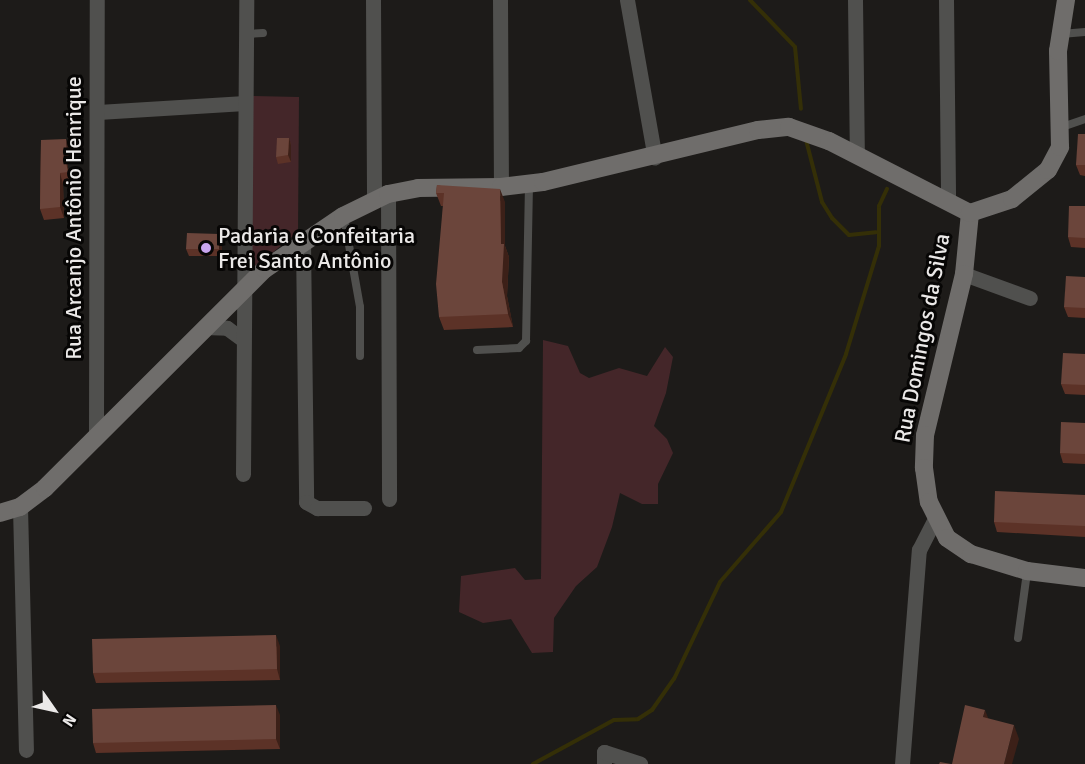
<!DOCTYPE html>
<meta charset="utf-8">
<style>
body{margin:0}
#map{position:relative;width:1085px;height:764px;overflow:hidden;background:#1d1b19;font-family:Signika,sans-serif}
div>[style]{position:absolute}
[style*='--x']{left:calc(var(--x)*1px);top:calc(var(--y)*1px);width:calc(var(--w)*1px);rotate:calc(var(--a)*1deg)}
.green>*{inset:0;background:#442629}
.stream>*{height:4px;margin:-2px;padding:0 2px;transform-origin:2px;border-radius:2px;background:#342f07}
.lane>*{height:8px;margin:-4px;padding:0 4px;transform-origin:4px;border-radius:4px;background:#50504e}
.street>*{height:15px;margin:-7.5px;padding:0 7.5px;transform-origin:7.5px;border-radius:7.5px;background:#50504e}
.secondary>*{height:18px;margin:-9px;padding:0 9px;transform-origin:9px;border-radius:9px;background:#6f6d6b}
.wall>*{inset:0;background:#5c3227}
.shaded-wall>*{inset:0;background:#3c2018}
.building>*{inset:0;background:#6b453b}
.dots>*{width:16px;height:16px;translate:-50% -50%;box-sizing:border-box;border:3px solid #070605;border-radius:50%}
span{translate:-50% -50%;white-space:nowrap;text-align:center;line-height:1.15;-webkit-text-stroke:6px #070605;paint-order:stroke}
.street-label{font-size:22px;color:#ebe9e8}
.poi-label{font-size:22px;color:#ebe9e8}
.left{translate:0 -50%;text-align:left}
.north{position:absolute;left:24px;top:680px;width:60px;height:60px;-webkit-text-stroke:4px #070605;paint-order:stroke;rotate:124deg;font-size:16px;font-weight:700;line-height:24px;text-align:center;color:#ebe9e8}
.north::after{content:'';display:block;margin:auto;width:21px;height:27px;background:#ebe9e8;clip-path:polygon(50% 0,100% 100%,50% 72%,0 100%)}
</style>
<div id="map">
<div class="green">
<div style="clip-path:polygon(253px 96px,299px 97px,298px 232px,251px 270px)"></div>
<div style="clip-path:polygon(543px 340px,568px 346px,580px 373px,589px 378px,619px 368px,647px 376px,665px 347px,673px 357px,666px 393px,654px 426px,667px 439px,673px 453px,658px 484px,658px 504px,642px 504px,620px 493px,612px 527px,597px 567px,576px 586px,554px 618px,553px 652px,532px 653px,511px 619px,483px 623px,459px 612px,461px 576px,515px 568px,525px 580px,541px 579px)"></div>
</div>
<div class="stream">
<div style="--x:750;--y:0;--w:65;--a:46.2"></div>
<div style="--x:795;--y:47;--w:62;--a:84.5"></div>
<div style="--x:806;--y:140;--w:64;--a:75.5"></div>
<div style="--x:822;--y:202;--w:19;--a:58"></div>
<div style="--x:832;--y:218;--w:24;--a:45"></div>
<div style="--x:849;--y:235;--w:27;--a:-6"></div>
<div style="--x:533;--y:764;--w:92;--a:-28.5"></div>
<div style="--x:614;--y:720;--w:24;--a:-2"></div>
<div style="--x:638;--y:719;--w:17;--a:-33"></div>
<div style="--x:652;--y:710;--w:38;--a:-55"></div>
<div style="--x:674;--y:679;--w:107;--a:-64.6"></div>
<div style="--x:720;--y:582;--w:93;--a:-48.9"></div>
<div style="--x:781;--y:512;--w:171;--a:-67.6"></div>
<div style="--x:846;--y:354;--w:113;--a:-73"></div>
<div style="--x:879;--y:246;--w:40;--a:-90"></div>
<div style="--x:879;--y:206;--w:19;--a:-65"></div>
</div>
<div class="lane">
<div style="--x:246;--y:34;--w:17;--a:-3"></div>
<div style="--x:1061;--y:34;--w:24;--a:-5"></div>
<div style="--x:1062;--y:127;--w:24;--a:-19"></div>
<div style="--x:344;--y:217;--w:91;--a:79.9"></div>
<div style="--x:360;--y:307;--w:49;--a:90"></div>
<div style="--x:477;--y:350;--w:42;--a:-2.7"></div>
<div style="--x:519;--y:348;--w:10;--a:-45"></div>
<div style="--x:526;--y:341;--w:156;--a:-88.9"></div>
<div style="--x:1018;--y:638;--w:67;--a:-82.2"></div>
</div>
<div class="street">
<div style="--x:373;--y:0;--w:199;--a:89.7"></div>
<div style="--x:500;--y:0;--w:187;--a:89.7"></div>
<div style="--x:627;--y:0;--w:160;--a:80"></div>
<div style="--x:855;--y:0;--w:155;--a:89.3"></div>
<div style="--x:946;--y:0;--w:199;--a:89.4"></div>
<div style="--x:98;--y:112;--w:147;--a:-3.5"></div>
<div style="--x:388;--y:194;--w:305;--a:89.8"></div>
<div style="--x:303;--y:242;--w:260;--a:89.3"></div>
<div style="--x:306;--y:502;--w:13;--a:29"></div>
<div style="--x:317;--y:508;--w:47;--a:0"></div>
<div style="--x:964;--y:274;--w:70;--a:20"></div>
<div style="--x:204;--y:327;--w:23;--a:2"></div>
<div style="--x:227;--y:328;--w:19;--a:36"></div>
<div style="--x:96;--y:435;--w:435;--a:-89.9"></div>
<div style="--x:243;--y:474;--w:474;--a:-89.6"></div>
<div style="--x:20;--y:507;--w:243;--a:88.6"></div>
<div style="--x:604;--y:764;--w:12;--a:-90"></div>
<div style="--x:604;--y:752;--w:38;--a:18"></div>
<div style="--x:902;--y:764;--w:215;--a:-85.5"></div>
<div style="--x:919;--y:550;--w:35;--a:-63"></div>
</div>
<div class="secondary">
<div style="--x:970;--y:213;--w:61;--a:95.6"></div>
<div style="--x:964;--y:274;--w:166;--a:103.6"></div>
<div style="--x:925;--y:435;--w:33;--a:92"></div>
<div style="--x:924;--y:468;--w:34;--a:82"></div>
<div style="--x:929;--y:502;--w:40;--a:63.4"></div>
<div style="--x:947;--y:538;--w:29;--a:34"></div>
<div style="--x:971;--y:554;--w:59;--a:16.9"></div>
<div style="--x:1027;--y:571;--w:58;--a:6.9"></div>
<div style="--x:0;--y:513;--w:21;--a:-17"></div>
<div style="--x:20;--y:507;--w:31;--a:-37"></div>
<div style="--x:45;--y:488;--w:310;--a:-44.9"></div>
<div style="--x:265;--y:269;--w:94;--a:-34.2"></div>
<div style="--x:343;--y:216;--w:50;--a:-26.1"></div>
<div style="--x:388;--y:194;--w:31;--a:-11"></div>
<div style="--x:418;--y:188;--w:83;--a:-0.7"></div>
<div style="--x:501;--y:187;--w:42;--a:-6.8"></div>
<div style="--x:543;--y:182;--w:221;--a:-13.6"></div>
<div style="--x:758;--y:130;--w:31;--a:-6"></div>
<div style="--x:789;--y:127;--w:42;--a:19.3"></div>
<div style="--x:829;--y:141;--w:158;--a:27.1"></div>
<div style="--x:970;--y:213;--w:44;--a:-18.4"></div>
<div style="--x:1012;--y:199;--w:46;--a:-38.9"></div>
<div style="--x:1048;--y:170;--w:26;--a:-62"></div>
<div style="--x:1060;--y:147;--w:96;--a:-91.2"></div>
<div style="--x:1058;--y:51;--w:52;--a:-81.1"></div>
</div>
<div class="wall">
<div style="clip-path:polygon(1085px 134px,1085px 176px,1080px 175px,1076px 165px)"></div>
<div style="clip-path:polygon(289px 138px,291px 145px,291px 162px,278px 164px,276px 157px)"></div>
<div style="clip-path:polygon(41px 140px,70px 149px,71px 163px,67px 163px,71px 182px,63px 184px,64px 218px,44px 220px,40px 209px)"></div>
<div style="clip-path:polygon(437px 185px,505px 202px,505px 246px,509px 257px,507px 296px,513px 327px,444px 330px,439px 317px,443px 206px,441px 206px,436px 193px)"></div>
<div style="clip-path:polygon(1085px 206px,1085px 248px,1071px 247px,1068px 237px)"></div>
<div style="clip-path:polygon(222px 241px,222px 256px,189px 256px,186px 249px)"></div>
<div style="clip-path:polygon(1085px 277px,1085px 318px,1068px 317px,1064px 307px)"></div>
<div style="clip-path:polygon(1085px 354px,1085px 395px,1065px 394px,1061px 384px)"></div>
<div style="clip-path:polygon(1085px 423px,1085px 464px,1063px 463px,1060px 453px)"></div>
<div style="clip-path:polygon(1085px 495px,1085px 537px,997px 532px,994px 522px)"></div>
<div style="clip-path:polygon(280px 646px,280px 680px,96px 683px,93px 673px)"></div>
<div style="clip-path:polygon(280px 715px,280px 749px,96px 753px,93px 743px)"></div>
</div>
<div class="shaded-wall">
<div style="clip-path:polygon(289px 138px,291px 145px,291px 162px,288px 155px)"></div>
<div style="clip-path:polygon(66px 139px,70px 149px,71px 163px,67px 153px)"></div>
<div style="clip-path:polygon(64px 153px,67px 163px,71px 182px,68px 172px)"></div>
<div style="clip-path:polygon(60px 173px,63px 184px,64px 218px,60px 207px)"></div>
<div style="clip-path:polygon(500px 189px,505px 202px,505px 246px,509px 257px,507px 296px,513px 327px,508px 314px,502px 282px,501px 244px)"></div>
<div style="clip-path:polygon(219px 234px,222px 241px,222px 256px,219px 249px)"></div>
<div style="clip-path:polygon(276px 635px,280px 646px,280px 680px,277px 669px)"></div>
<div style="clip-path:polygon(276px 705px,280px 715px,280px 749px,276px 739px)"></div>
<div style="clip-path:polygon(985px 710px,990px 723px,983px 717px)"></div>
<div style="clip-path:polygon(1014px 725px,1019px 739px,1012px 764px,1004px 764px)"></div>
</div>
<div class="building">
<div style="clip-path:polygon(1078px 134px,1085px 134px,1085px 165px,1076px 165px)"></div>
<div style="clip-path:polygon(277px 138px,289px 138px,288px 155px,276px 157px)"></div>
<div style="clip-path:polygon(66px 139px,67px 153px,64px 153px,68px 172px,60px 173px,60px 207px,40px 209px,41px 140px)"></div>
<div style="clip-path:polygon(437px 185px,500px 189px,501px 244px,504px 244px,502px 282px,508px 314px,439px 317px,436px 284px,444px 193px,436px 193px)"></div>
<div style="clip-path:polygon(1069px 206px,1085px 206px,1085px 238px,1068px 237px)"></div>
<div style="clip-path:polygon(187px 233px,219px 234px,219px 249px,186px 249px)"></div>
<div style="clip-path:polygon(1066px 276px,1085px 277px,1085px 308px,1064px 307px)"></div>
<div style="clip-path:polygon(1063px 353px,1085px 354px,1085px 385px,1061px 384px)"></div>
<div style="clip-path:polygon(1061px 422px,1085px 423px,1085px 454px,1060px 453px)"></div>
<div style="clip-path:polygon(995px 491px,1085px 495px,1085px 526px,994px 522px)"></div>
<div style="clip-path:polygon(276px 635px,277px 669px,93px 673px,92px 639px)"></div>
<div style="clip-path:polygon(276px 705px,276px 739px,93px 743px,92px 709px)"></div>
<div style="clip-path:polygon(965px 705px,985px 710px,983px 717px,1014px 725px,1004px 764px,952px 764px)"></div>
<div style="clip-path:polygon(940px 762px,951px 764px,939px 764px)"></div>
</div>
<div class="dots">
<div style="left:206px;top:248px;background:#c9a5ee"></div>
</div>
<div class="street-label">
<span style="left:74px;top:218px;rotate:-90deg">Rua Arcanjo Antônio Henrique</span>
<span style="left:922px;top:338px;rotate:-79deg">Rua Domingos da Silva</span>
</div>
<div class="poi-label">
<span class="left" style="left:218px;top:248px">Padaria e Confeitaria<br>Frei Santo Antônio</span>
</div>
<div class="north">N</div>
</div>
